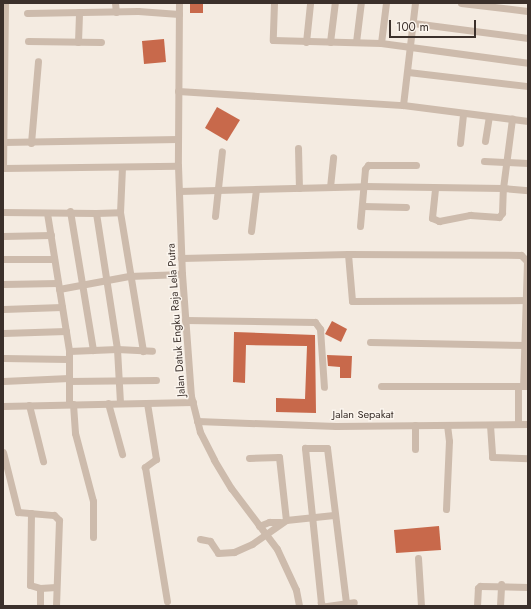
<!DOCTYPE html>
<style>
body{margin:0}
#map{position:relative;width:531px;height:609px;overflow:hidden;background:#f4ebe1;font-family:Jost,sans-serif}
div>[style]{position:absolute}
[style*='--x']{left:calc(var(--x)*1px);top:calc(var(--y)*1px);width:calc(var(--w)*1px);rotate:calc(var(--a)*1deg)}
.building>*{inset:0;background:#c8694b}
.minor>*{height:7px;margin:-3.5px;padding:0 3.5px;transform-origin:3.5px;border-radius:3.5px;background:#cdbbac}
span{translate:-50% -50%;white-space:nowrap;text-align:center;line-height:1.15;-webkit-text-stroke:3px #fbf5ee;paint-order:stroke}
.street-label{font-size:11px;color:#3b302b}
.frame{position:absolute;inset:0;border:4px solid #3b302b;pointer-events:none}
.scale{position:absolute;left:389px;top:20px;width:87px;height:18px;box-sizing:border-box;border:2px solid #3b302b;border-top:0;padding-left:5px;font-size:12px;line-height:14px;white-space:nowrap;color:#3b302b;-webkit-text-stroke:3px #fbf5ee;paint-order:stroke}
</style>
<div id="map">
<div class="building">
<div style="clip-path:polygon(190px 3px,203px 3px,203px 13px,190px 13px)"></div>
<div style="clip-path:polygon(164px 39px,166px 62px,144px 64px,142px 41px)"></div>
<div style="clip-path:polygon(217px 107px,240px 120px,227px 141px,205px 128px)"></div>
<div style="clip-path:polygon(332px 321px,347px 329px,341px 342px,325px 334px)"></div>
<div style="clip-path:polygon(234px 332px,315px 335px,316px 413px,276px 412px,276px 398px,305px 399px,307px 346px,246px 345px,245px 383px,233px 382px)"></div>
<div style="clip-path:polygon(327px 355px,352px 356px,351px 378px,340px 378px,340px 367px,328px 366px)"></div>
<div style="clip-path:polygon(439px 526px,441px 550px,396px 553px,394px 530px)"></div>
</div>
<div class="minor">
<div style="--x:115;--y:3;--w:9;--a:84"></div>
<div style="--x:179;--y:3;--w:163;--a:90.4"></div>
<div style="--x:178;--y:166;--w:108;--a:87.9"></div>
<div style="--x:182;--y:274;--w:122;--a:85.8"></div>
<div style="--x:191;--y:396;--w:37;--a:76"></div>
<div style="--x:200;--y:432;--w:31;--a:63"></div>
<div style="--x:214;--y:460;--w:33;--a:59"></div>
<div style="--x:231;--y:488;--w:76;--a:53"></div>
<div style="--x:277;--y:549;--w:45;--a:65.1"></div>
<div style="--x:296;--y:590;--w:16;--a:79"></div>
<div style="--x:274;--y:3;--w:37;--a:92"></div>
<div style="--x:273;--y:40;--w:108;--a:1.6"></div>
<div style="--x:381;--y:43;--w:148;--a:7.7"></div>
<div style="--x:461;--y:3;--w:67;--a:6.8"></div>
<div style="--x:27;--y:13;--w:111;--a:-1"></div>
<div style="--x:138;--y:11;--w:41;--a:4.2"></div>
<div style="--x:413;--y:23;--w:116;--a:7.4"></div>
<div style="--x:28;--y:41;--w:73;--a:0.8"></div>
<div style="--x:78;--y:42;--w:30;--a:-88"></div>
<div style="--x:306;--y:42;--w:39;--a:-84"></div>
<div style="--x:330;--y:42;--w:39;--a:-83"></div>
<div style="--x:356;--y:42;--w:39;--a:-83"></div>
<div style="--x:381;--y:43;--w:40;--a:-82.9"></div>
<div style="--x:408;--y:72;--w:121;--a:6.7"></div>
<div style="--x:178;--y:91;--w:225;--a:3.6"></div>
<div style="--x:403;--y:105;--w:126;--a:7.3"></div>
<div style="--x:403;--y:105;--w:103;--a:-83.3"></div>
<div style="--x:485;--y:141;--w:24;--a:-81"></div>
<div style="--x:3;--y:142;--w:175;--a:-1"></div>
<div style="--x:31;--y:143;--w:82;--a:-85.1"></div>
<div style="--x:460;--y:143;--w:30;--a:-84"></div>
<div style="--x:298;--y:148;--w:40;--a:88.6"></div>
<div style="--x:484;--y:161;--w:44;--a:2.6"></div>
<div style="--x:122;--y:167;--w:45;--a:92.5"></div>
<div style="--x:120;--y:212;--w:141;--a:80.6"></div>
<div style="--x:3;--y:168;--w:175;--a:-0.7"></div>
<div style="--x:3;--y:168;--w:165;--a:-89.3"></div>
<div style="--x:330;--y:187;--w:30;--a:-84"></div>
<div style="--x:435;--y:189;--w:29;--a:96"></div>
<div style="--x:432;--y:218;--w:8;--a:23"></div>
<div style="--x:439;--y:221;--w:32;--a:-11"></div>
<div style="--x:470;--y:215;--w:29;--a:4"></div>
<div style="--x:499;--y:217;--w:5;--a:-53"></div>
<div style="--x:502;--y:213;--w:25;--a:-88"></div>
<div style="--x:503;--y:188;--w:25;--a:5"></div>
<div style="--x:179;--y:191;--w:185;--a:-1.5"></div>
<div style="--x:364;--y:186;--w:139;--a:0.8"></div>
<div style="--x:503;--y:188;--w:70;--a:-82.6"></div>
<div style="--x:363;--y:206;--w:43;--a:1.3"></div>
<div style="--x:70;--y:211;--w:141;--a:80.6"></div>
<div style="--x:3;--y:212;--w:93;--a:0.6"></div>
<div style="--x:96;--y:213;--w:138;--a:81.2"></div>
<div style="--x:117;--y:349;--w:54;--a:86.8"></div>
<div style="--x:47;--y:213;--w:140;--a:80.9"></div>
<div style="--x:69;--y:351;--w:53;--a:90"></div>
<div style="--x:96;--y:213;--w:24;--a:-2"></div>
<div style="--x:215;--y:216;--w:65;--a:-83.9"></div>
<div style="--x:360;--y:226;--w:57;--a:-85"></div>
<div style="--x:365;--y:169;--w:5;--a:-53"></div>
<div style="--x:368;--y:165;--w:48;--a:0"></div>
<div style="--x:251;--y:231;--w:42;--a:-83.2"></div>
<div style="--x:3;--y:236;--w:48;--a:-1.2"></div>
<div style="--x:348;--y:254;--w:47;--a:85.1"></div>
<div style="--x:352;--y:301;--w:176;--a:-0.3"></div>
<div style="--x:181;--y:258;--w:167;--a:-1.4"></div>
<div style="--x:348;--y:254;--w:173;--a:0.3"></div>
<div style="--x:521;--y:255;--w:8;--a:45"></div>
<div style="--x:527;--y:261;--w:125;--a:91.8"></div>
<div style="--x:3;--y:259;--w:51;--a:0"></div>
<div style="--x:3;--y:284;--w:55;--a:-1"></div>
<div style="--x:59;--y:289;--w:71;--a:-10.5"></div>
<div style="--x:129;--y:276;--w:53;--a:-2.2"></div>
<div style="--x:3;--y:309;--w:59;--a:-1.9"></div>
<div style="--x:185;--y:320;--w:130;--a:0.9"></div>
<div style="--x:315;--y:322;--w:9;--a:54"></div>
<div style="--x:320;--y:329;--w:58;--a:86.1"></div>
<div style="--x:3;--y:333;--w:63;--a:-1.8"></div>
<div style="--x:370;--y:342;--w:158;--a:1.1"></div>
<div style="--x:69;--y:351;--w:48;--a:-2.4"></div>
<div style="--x:117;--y:349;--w:35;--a:3"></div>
<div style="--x:3;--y:358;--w:65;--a:0.9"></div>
<div style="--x:3;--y:381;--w:66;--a:-2.6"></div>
<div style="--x:69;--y:381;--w:87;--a:-0.7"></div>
<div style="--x:381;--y:386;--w:137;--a:0"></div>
<div style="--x:108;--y:403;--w:53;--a:74.6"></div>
<div style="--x:147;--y:403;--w:57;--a:80.9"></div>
<div style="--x:156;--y:459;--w:14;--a:144"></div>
<div style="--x:145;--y:467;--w:136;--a:80.7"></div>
<div style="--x:73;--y:404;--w:29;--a:86"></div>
<div style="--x:75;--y:433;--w:70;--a:75.2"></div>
<div style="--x:93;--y:501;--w:36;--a:90"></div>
<div style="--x:29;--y:405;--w:58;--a:76"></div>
<div style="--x:3;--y:406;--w:190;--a:-1.2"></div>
<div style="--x:197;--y:421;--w:139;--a:2.1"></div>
<div style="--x:336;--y:426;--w:192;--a:-0.6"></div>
<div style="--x:518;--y:424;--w:38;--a:-90"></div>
<div style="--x:518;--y:386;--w:10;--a:0"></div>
<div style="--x:490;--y:425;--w:32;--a:86"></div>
<div style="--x:492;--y:457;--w:36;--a:2"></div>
<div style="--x:415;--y:449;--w:24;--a:-90"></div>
<div style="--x:3;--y:452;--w:62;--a:76"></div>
<div style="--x:18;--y:512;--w:36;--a:5"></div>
<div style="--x:54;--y:515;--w:7;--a:45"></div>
<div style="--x:59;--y:520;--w:86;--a:92"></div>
<div style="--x:249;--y:458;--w:30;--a:-2"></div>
<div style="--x:279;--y:457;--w:63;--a:83.7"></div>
<div style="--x:446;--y:509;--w:68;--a:-87.5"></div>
<div style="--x:449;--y:441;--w:16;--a:-97"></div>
<div style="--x:31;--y:513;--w:72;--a:90.8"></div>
<div style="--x:30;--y:585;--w:10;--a:17"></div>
<div style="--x:40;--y:588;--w:16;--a:-4"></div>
<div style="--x:259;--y:526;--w:11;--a:-22"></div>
<div style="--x:269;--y:522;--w:11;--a:0"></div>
<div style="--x:200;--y:539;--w:10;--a:11"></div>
<div style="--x:210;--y:541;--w:14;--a:56"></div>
<div style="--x:218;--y:553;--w:16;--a:-4"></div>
<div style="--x:234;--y:552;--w:20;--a:-24"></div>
<div style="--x:252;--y:544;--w:42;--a:-35.2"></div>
<div style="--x:286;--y:520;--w:48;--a:-5.9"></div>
<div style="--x:418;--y:558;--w:48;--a:86.4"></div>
<div style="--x:40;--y:606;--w:18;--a:-90"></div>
<div style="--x:323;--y:606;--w:4;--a:-124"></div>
<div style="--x:321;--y:603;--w:156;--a:-95.9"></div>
<div style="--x:305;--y:448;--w:22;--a:0"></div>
<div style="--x:327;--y:448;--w:156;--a:83"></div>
<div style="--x:327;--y:606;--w:27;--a:-8"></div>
<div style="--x:477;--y:606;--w:18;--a:-87"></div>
<div style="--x:478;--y:588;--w:3;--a:-45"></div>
<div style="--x:480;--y:586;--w:48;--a:1.2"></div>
<div style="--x:500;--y:606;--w:22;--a:-87"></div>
</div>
<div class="street-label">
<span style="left:176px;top:320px;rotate:-94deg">Jalan Datuk Engku Raja Lela Putra</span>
<span style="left:363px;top:414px">Jalan Sepakat</span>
</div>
<div class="frame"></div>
<div class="scale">100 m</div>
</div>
